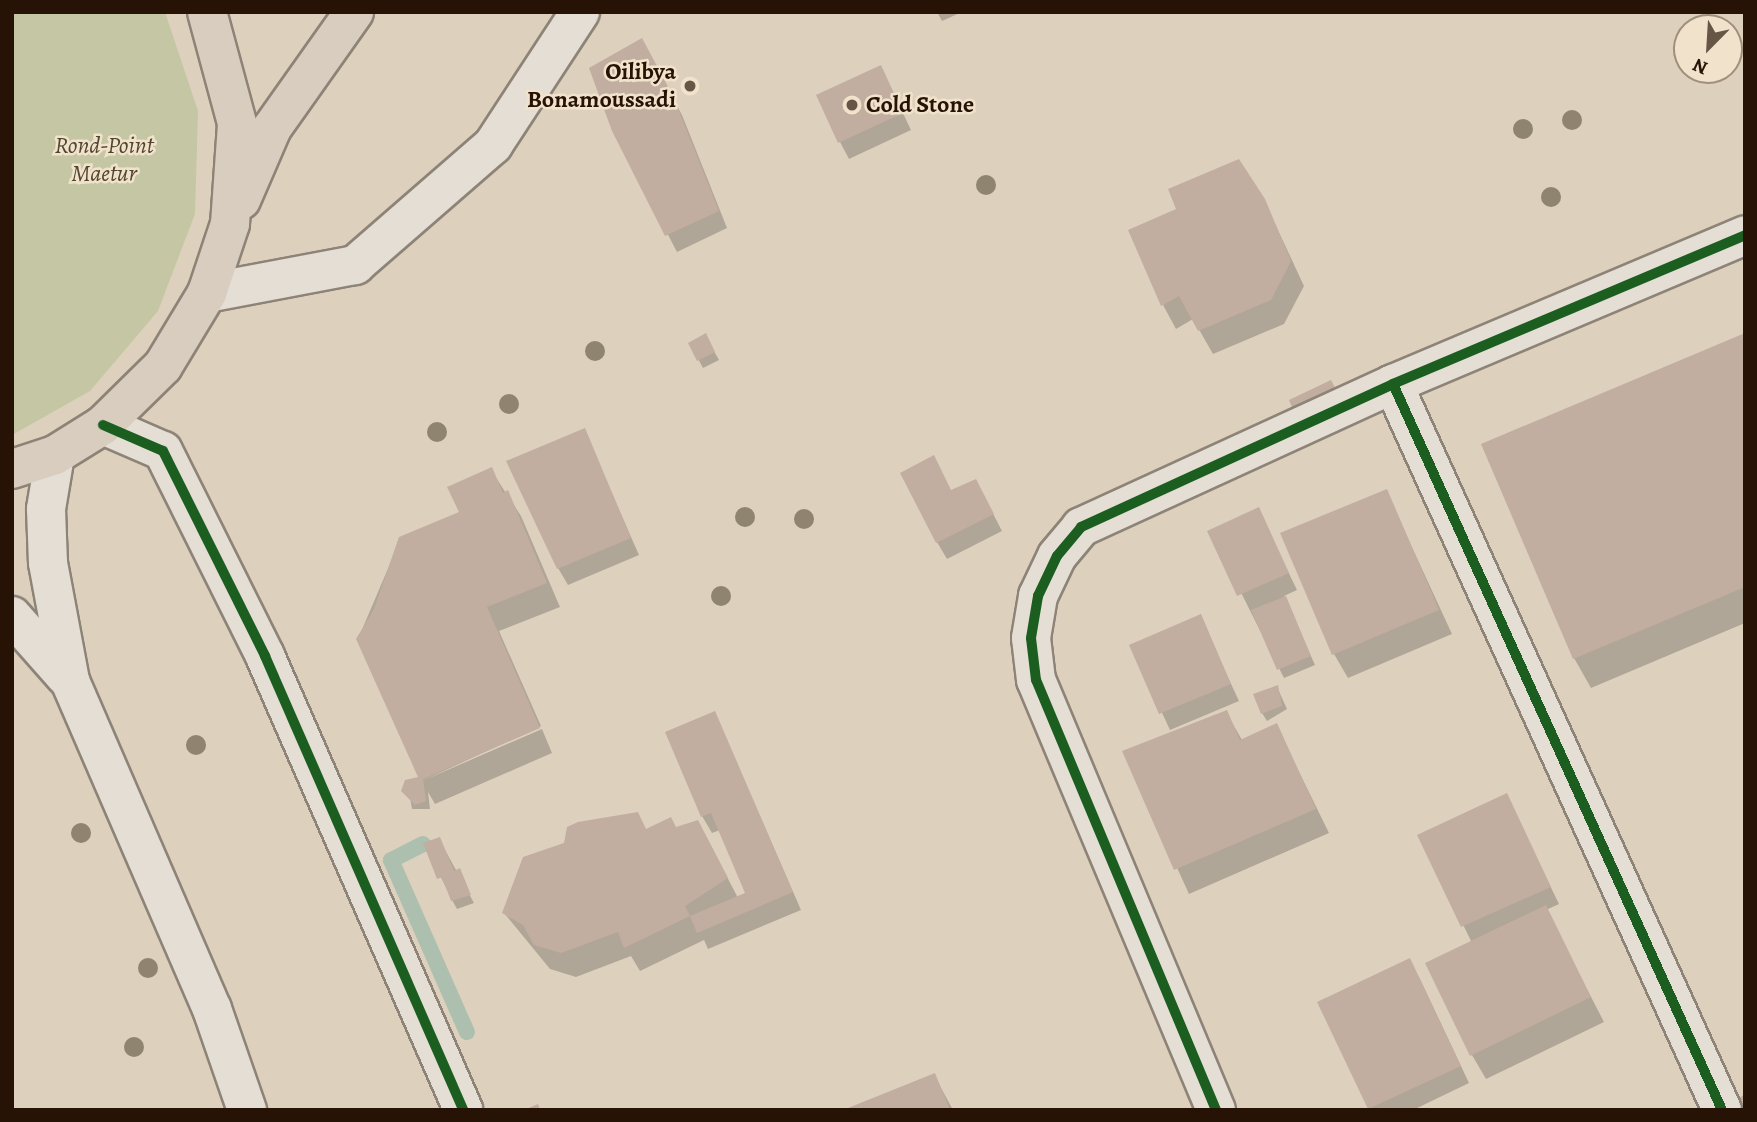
<!DOCTYPE html>
<style>
body{margin:0}
#map{position:relative;width:1757px;height:1122px;overflow:hidden;background:#ddd0bd;font-family:Alegreya,serif}
div>[style]{position:absolute}
[style*='--x']{left:calc(var(--x)*1px);top:calc(var(--y)*1px);width:calc(var(--w)*1px);rotate:calc(var(--a)*1deg)}
.green>*{inset:0;background:#c5c6a4}
.shadow>*{inset:0;background:#0003}
.stream>*{height:16px;margin:-8px;padding:0 8px;transform-origin:8px;border-radius:8px;background:#adbfaf}
.building>*{inset:0;background:#c2ada1}
.roads{filter:drop-shadow(2px 0 #8d8377) drop-shadow(-2px 0 #8d8377) drop-shadow(0 2px #8d8377) drop-shadow(0 -2px #8d8377)}
.minor>*{height:38px;margin:-19px;padding:0 19px;transform-origin:19px;border-radius:19px;background:#e4ded4}
.major>*{height:38px;margin:-19px;padding:0 19px;transform-origin:19px;border-radius:19px;background:#d8cdbf}
.cycleway>*{height:10px;margin:-5px;padding:0 5px;transform-origin:5px;border-radius:5px;background:#1b5e20}
.trees>*{width:20px;height:20px;margin:-10px;border-radius:50%;background:#8f846f}
.dots>*{width:19px;height:19px;translate:-50% -50%;box-sizing:border-box;border:4px solid #f1e2cc;border-radius:50%}
span{translate:-50% -50%;white-space:nowrap;text-align:center;line-height:1.15;-webkit-text-stroke:5px #f1e2cc;paint-order:stroke}
.poi-label{font-size:24px;color:#271306;font-weight:700}
.right{translate:-100% -50%;text-align:right}
.left{translate:0 -50%;text-align:left}
.park-label{font-size:24px;color:#50462f;font-style:italic}
.frame{position:absolute;inset:0;border:14px solid #271306;pointer-events:none}
.north{position:absolute;left:1673px;top:14px;width:70px;height:70px;box-sizing:border-box;background:#f1e2cc;border:2px solid #a08f7d;border-radius:50%;rotate:204deg;font-size:19px;font-weight:700;line-height:28px;text-align:center;color:#271306}
.north::after{content:'';display:block;margin:auto;width:24px;height:32px;background:#675546;clip-path:polygon(50% 0,100% 100%,50% 72%,0 100%)}
</style>
<div id="map">
<div class="green">
<div style="clip-path:polygon(12px 12px,165px 12px,198px 111px,195px 214px,158px 311px,90px 391px,12px 435px)"></div>
</div>
<div class="shadow">
<div style="clip-path:polygon(937px 12px,962px 12px,942px 21px)"></div>
<div style="clip-path:polygon(641px 40px,682px 115px,727px 228px,677px 252px,613px 130px)"></div>
<div style="clip-path:polygon(881px 67px,911px 130px,849px 159px,840px 142px)"></div>
<div style="clip-path:polygon(1264px 200px,1304px 286px,1284px 324px,1213px 354px,1193px 319px,1176px 329px,1163px 305px)"></div>
<div style="clip-path:polygon(1745px 335px,1745px 623px,1591px 688px,1574px 658px)"></div>
<div style="clip-path:polygon(690px 344px,710px 344px,719px 360px,703px 368px)"></div>
<div style="clip-path:polygon(584px 430px,639px 555px,568px 585px,558px 568px)"></div>
<div style="clip-path:polygon(491px 470px,521px 516px,560px 607px,499px 631px,541px 726px,422px 781px,542px 729px,552px 753px,435px 804px,428px 792px,430px 809px,412px 809px,407px 781px,421px 781px,358px 639px,401px 538px,461px 512px,450px 488px)"></div>
<div style="clip-path:polygon(1386px 491px,1452px 634px,1348px 678px,1334px 654px)"></div>
<div style="clip-path:polygon(951px 492px,985px 498px,1002px 531px,947px 559px,937px 542px)"></div>
<div style="clip-path:polygon(1258px 509px,1297px 590px,1284px 596px,1315px 665px,1284px 678px,1210px 531px)"></div>
<div style="clip-path:polygon(1200px 617px,1239px 701px,1170px 730px,1131px 646px)"></div>
<div style="clip-path:polygon(1277px 687px,1287px 709px,1267px 721px,1262px 713px)"></div>
<div style="clip-path:polygon(1226px 712px,1242px 740px,1276px 725px,1329px 833px,1189px 894px,1124px 752px)"></div>
<div style="clip-path:polygon(715px 713px,801px 910px,708px 949px,704px 940px,640px 971px,631px 956px,576px 977px,550px 969px,504px 913px,646px 830px,676px 829px,711px 846px,738px 898px,748px 894px,720px 830px,712px 833px,702px 816px)"></div>
<div style="clip-path:polygon(1506px 795px,1559px 904px,1546px 910px,1604px 1022px,1486px 1079px,1472px 1055px,1472px 943px,1419px 835px)"></div>
<div style="clip-path:polygon(439px 839px,474px 903px,457px 909px,452px 900px,425px 844px)"></div>
<div style="clip-path:polygon(1419px 977px,1469px 1083px,1413px 1110px,1370px 1110px,1319px 1002px)"></div>
<div style="clip-path:polygon(934px 1075px,953px 1110px,848px 1110px)"></div>
</div>
<div class="stream">
<div style="--x:423;--y:844;--w:36;--a:153"></div>
<div style="--x:391;--y:860;--w:188;--a:66.2"></div>
</div>
<div class="building">
<div style="clip-path:polygon(1703px 14px,1708px 22px,1717px 15px,1727px 28px,1693px 28px,1690px 24px)"></div>
<div style="clip-path:polygon(642px 38px,673px 96px,719px 211px,665px 236px,612px 131px,589px 68px)"></div>
<div style="clip-path:polygon(881px 65px,903px 113px,838px 143px,816px 95px)"></div>
<div style="clip-path:polygon(1239px 159px,1265px 199px,1291px 261px,1271px 300px,1198px 331px,1179px 296px,1161px 306px,1128px 230px,1176px 209px,1168px 189px)"></div>
<div style="clip-path:polygon(706px 333px,715px 352px,697px 361px,688px 343px)"></div>
<div style="clip-path:polygon(1745px 333px,1745px 587px,1573px 659px,1481px 444px)"></div>
<div style="clip-path:polygon(1331px 380px,1340px 397px,1296px 417px,1289px 400px)"></div>
<div style="clip-path:polygon(585px 428px,631px 538px,557px 569px,506px 461px)"></div>
<div style="clip-path:polygon(934px 455px,951px 490px,976px 479px,994px 514px,936px 543px,900px 473px)"></div>
<div style="clip-path:polygon(492px 467px,503px 493px,508px 490px,547px 583px,487px 607px,540px 728px,423px 779px,426px 801px,415px 805px,401px 791px,405px 780px,418px 777px,356px 639px,374px 609px,399px 537px,459px 512px,447px 487px)"></div>
<div style="clip-path:polygon(1387px 489px,1439px 610px,1332px 655px,1280px 533px)"></div>
<div style="clip-path:polygon(1259px 507px,1289px 573px,1237px 596px,1207px 531px)"></div>
<div style="clip-path:polygon(1286px 596px,1311px 656px,1277px 670px,1251px 610px)"></div>
<div style="clip-path:polygon(1201px 614px,1231px 684px,1159px 714px,1129px 645px)"></div>
<div style="clip-path:polygon(1278px 685px,1282px 706px,1261px 714px,1253px 694px)"></div>
<div style="clip-path:polygon(1227px 710px,1240px 740px,1277px 723px,1316px 809px,1174px 870px,1122px 751px)"></div>
<div style="clip-path:polygon(715px 711px,793px 892px,697px 933px,690px 916px,745px 893px,711px 813px,701px 817px,665px 732px)"></div>
<div style="clip-path:polygon(1507px 793px,1551px 887px,1461px 927px,1417px 835px)"></div>
<div style="clip-path:polygon(638px 812px,646px 829px,671px 817px,676px 827px,698px 820px,728px 878px,685px 906px,690px 916px,624px 948px,618px 932px,561px 953px,534px 945px,523px 925px,502px 913px,523px 857px,564px 843px,567px 827px,578px 822px)"></div>
<div style="clip-path:polygon(440px 837px,454px 871px,460px 868px,471px 895px,451px 901px,442px 877px,437px 879px,423px 843px)"></div>
<div style="clip-path:polygon(1546px 905px,1591px 997px,1470px 1056px,1425px 963px)"></div>
<div style="clip-path:polygon(1410px 958px,1461px 1066px,1368px 1109px,1317px 1002px)"></div>
<div style="clip-path:polygon(935px 1073px,950px 1110px,843px 1110px)"></div>
<div style="clip-path:polygon(1745px 1094px,1745px 1110px,1744px 1110px,1738px 1099px)"></div>
<div style="clip-path:polygon(538px 1104px,540px 1110px,524px 1110px)"></div>
</div>
<div class="roads">
<div class="minor">
<div style="--x:207;--y:293;--w:151;--a:-10.7"></div>
<div style="--x:355;--y:265;--w:183;--a:-41"></div>
<div style="--x:493;--y:145;--w:159;--a:-56.8"></div>
<div style="--x:1393;--y:384;--w:797;--a:65.62"></div>
<div style="--x:103;--y:425;--w:65;--a:23.4"></div>
<div style="--x:163;--y:451;--w:229;--a:63.5"></div>
<div style="--x:265;--y:656;--w:495;--a:66.4"></div>
<div style="--x:55;--y:455;--w:55;--a:99.5"></div>
<div style="--x:46;--y:509;--w:54;--a:87.9"></div>
<div style="--x:48;--y:563;--w:120;--a:79.4"></div>
<div style="--x:70;--y:681;--w:357;--a:66.6"></div>
<div style="--x:212;--y:1009;--w:107;--a:70.9"></div>
<div style="--x:12;--y:616;--w:81;--a:48.5"></div>
<div style="--x:1216;--y:1110;--w:466;--a:-112.7"></div>
<div style="--x:1036;--y:680;--w:42;--a:-96.8"></div>
<div style="--x:1031;--y:638;--w:43;--a:-80.5"></div>
<div style="--x:1038;--y:596;--w:44;--a:-64.6"></div>
<div style="--x:1057;--y:556;--w:38;--a:-50"></div>
<div style="--x:1081;--y:527;--w:343;--a:-24.6"></div>
<div style="--x:1393;--y:384;--w:382;--a:-22.9"></div>
</div>
<div class="major">
<div style="--x:241;--y:200;--w:78;--a:-66.7"></div>
<div style="--x:272;--y:128;--w:142;--a:-54.7"></div>
<div style="--x:12;--y:469;--w:45;--a:-18"></div>
<div style="--x:55;--y:455;--w:57;--a:-32"></div>
<div style="--x:103;--y:425;--w:84;--a:-44.5"></div>
<div style="--x:163;--y:366;--w:85;--a:-58.9"></div>
<div style="--x:207;--y:293;--w:73;--a:-71.6"></div>
<div style="--x:230;--y:224;--w:101;--a:-86"></div>
<div style="--x:237;--y:123;--w:115;--a:-105.1"></div>
</div>
</div>
<div class="cycleway">
<div style="--x:1393;--y:384;--w:797;--a:65.62"></div>
<div style="--x:103;--y:425;--w:65;--a:23.4"></div>
<div style="--x:163;--y:451;--w:229;--a:63.5"></div>
<div style="--x:265;--y:656;--w:495;--a:66.4"></div>
<div style="--x:1216;--y:1110;--w:466;--a:-112.7"></div>
<div style="--x:1036;--y:680;--w:42;--a:-96.8"></div>
<div style="--x:1031;--y:638;--w:43;--a:-80.5"></div>
<div style="--x:1038;--y:596;--w:44;--a:-64.6"></div>
<div style="--x:1057;--y:556;--w:38;--a:-50"></div>
<div style="--x:1081;--y:527;--w:343;--a:-24.6"></div>
<div style="--x:1393;--y:384;--w:382;--a:-22.9"></div>
</div>
<div class="trees">
<div style="left:1572px;top:120px"></div>
<div style="left:1523px;top:129px"></div>
<div style="left:986px;top:185px"></div>
<div style="left:1551px;top:197px"></div>
<div style="left:595px;top:351px"></div>
<div style="left:509px;top:404px"></div>
<div style="left:437px;top:432px"></div>
<div style="left:745px;top:517px"></div>
<div style="left:804px;top:519px"></div>
<div style="left:721px;top:596px"></div>
<div style="left:196px;top:745px"></div>
<div style="left:81px;top:833px"></div>
<div style="left:148px;top:968px"></div>
<div style="left:134px;top:1047px"></div>
</div>
<div class="dots">
<div style="left:690px;top:86px;background:#675546"></div>
<div style="left:852px;top:105px;background:#675546"></div>
</div>
<div class="poi-label">
<span class="right" style="left:676px;top:86px">Oilibya<br>Bonamoussadi</span>
<span class="left" style="left:866px;top:105px">Cold Stone</span>
</div>
<div class="park-label">
<span style="left:104px;top:160px">Rond-Point<br>Maetur</span>
</div>
<div class="frame"></div>
<div class="north">N</div>
</div>
